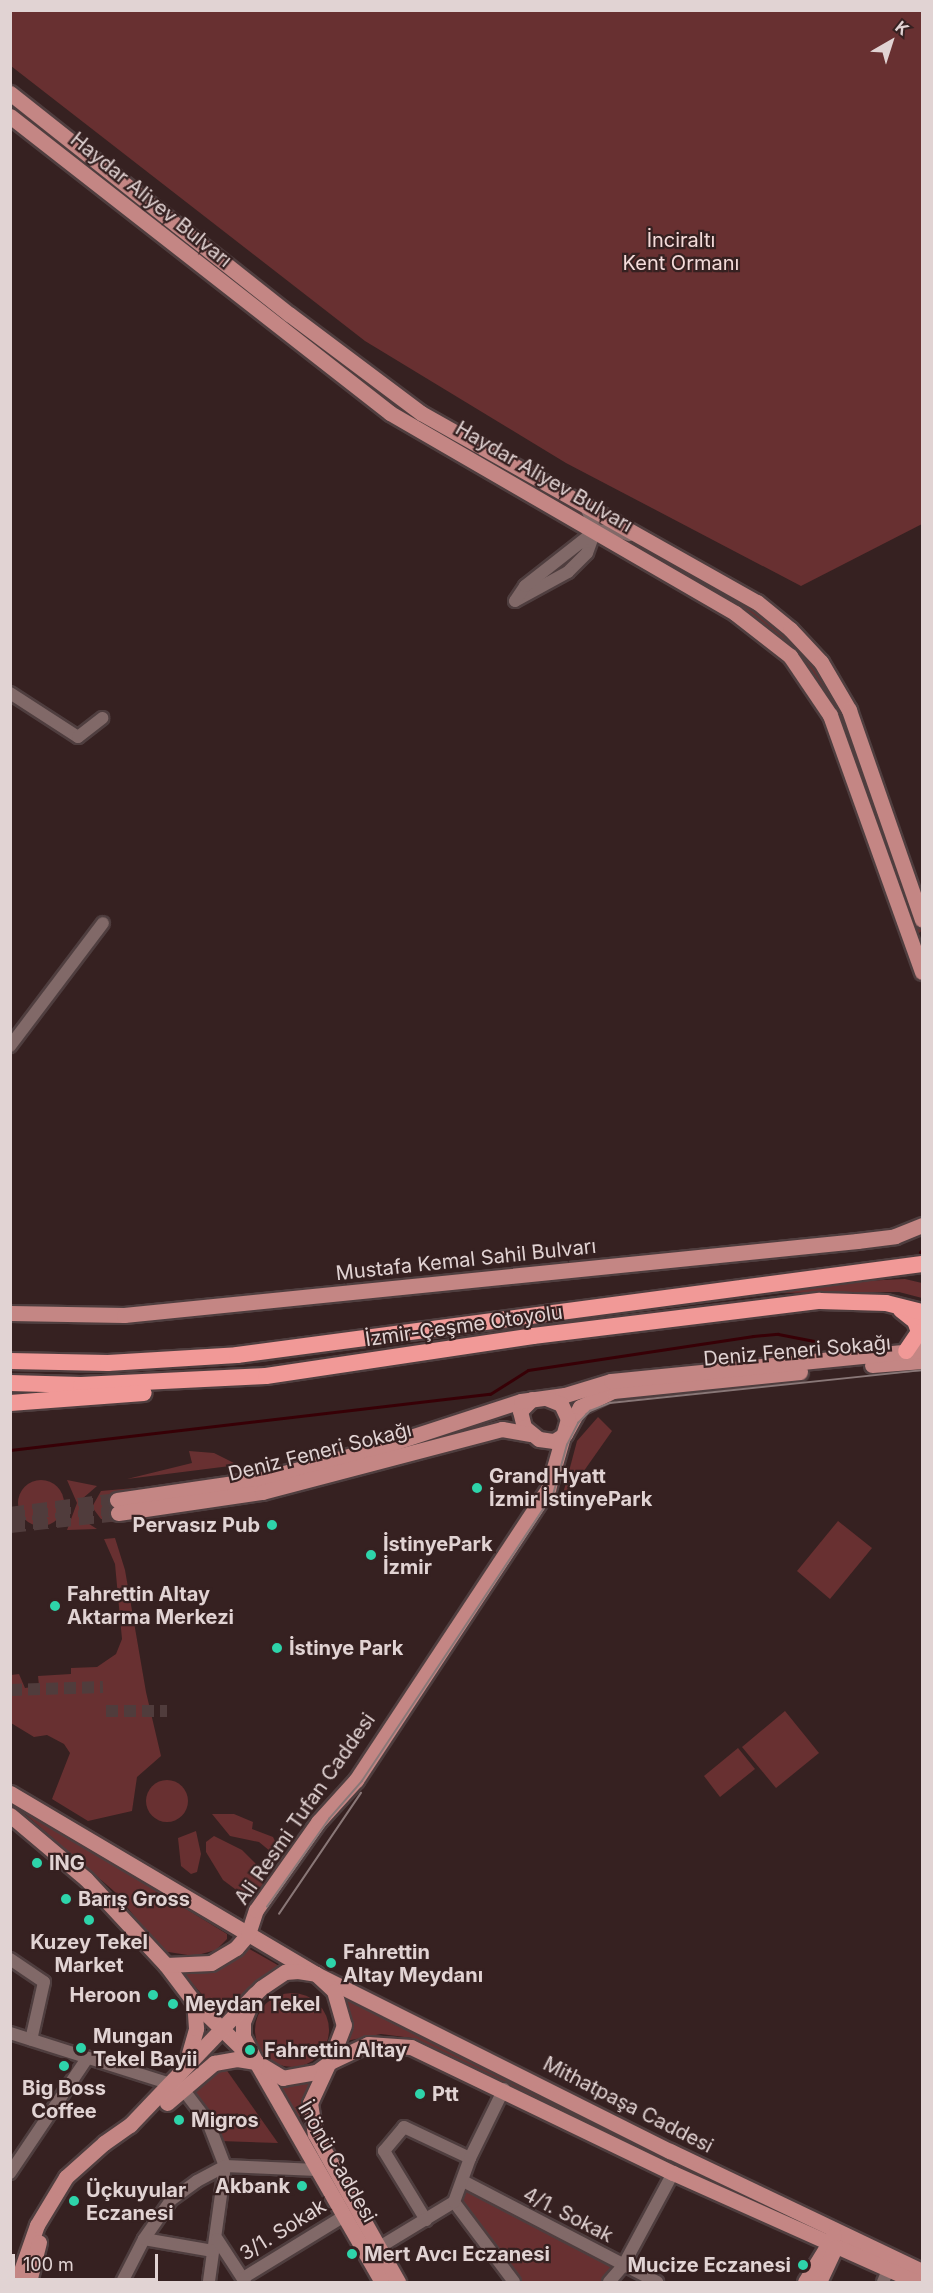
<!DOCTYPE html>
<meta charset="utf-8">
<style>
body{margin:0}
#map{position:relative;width:933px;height:2293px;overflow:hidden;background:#362121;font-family:Inter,sans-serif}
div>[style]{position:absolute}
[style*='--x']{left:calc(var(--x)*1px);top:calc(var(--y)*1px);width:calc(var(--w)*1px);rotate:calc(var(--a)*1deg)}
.green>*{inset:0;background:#683031}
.round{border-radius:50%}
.stream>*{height:3px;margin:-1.5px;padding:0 1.5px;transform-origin:1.5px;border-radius:1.5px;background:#370006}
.minor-tunnel>*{height:12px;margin-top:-6px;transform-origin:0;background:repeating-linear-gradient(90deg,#503c3c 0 12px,transparent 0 18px)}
.major-tunnel>*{height:15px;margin-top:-7.5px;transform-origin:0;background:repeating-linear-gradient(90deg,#503c3c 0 15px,transparent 0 23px)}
.roads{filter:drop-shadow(2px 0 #4f3e3f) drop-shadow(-2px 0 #4f3e3f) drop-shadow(0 2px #4f3e3f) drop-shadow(0 -2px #4f3e3f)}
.minor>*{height:12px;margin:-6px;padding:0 6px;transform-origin:6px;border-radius:6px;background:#816968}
.major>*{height:15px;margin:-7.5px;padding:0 7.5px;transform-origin:7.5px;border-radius:7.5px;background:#c48684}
.highway>*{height:16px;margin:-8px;padding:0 8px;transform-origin:8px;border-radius:8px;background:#f19997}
.tram>*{height:1.5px;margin:-0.75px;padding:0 0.75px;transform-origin:0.75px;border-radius:0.75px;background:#897777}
.dots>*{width:16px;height:16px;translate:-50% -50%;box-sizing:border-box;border:3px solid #362121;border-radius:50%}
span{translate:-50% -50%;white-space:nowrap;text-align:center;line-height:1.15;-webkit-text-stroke:4.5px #362121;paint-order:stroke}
.street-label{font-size:20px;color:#e1d3d3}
.park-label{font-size:20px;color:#f4dbda}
.poi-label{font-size:20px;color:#e1d3d3;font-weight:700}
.left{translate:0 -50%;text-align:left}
.right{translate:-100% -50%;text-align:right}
.frame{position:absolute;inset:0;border:12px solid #e1d3d3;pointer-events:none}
.north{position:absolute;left:861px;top:12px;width:60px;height:60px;-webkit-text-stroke:4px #362121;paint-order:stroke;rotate:39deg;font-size:16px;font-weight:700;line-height:24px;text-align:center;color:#e1d3d3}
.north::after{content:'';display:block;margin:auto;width:21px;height:27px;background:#e1d3d3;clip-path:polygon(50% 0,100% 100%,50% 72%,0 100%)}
.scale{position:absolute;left:12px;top:2254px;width:146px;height:27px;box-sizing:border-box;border:3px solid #e1d3d3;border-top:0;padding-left:8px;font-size:18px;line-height:21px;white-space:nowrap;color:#e1d3d3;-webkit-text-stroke:4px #362121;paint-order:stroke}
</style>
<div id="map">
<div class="green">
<div style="clip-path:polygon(10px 11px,922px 11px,922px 524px,801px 586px,566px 463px,365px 341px,11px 66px)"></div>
<div style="clip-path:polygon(619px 534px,755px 608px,787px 633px,816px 665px,846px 716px,921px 931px,915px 938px,839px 720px,810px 672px,782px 640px,756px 619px,611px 536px)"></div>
<div style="clip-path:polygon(905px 1279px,922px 1283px,922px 1298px,899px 1292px,765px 1293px,800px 1284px)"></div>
<div style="clip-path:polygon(598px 1417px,612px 1431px,560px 1505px,577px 1441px)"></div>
<div style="clip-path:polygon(189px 1451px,214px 1453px,238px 1465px,127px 1479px,192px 1463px)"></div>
<div class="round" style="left:18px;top:1480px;width:46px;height:46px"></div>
<div style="clip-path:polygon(67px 1480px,97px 1486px,82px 1499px,81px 1509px,86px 1522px,97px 1529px,67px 1530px,77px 1503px)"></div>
<div style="clip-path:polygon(178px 1484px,200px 1506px,112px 1522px,101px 1519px,92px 1507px,101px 1491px)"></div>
<div style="clip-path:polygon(838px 1521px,872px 1548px,830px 1599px,797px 1571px)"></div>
<div style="clip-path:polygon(115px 1538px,125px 1570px,146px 1692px,161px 1756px,137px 1777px,132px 1811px,88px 1821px,52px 1799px,70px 1753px,64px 1744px,47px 1735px,34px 1737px,11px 1723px,11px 1675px,19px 1674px,25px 1688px,39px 1686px,38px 1676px,71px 1674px,71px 1668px,97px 1667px,116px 1654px,122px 1639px,115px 1564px,104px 1539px)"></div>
<div style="clip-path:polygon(785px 1711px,819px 1753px,776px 1788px,742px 1747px)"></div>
<div style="clip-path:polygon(738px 1748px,755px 1769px,720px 1797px,704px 1776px)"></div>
<div class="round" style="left:146px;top:1780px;width:42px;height:42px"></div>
<div style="clip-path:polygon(10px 1801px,227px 1934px,227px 1939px,216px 1950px,194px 1956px,162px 1951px,115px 1892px)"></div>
<div style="clip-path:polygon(212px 1814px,234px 1814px,253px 1822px,252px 1829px,273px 1837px,279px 1849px,276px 1856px,259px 1842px,230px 1836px)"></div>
<div style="clip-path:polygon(196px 1831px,201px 1854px,197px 1872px,191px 1874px,181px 1866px,178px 1838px)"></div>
<div style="clip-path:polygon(214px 1836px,242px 1850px,261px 1869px,263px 1884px,257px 1891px,239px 1892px,223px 1880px,206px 1852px,206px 1842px)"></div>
<div style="clip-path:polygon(246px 1947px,281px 1967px,222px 2017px,183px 1973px,220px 1967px)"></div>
<div class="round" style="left:255px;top:1993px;width:74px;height:74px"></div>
<div style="clip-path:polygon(346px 1997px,825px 2228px,823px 2235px,412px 2038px,381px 2034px,346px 2041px,349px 2022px)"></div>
<div style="clip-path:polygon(223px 2065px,278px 2143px,220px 2141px,185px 2088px)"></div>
<div style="clip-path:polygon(310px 2083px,306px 2114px,296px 2118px,278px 2086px)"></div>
<div style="clip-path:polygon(463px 2181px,623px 2266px,609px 2282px,514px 2282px,454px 2202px)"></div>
</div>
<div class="stream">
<div style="--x:920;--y:1252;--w:3;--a:-45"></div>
<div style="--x:10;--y:1450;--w:483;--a:-6.7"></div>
<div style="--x:490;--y:1394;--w:45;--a:-32.3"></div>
<div style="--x:528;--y:1370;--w:228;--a:-8.6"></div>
<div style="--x:753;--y:1336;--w:25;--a:-5"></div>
<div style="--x:778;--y:1334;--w:42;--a:11"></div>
</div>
<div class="minor-tunnel">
<div style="--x:10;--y:1690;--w:93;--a:-1.8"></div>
<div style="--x:106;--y:1711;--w:61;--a:0"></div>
</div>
<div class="major-tunnel">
<div style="--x:10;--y:1514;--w:108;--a:-7.5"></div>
<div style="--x:10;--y:1525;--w:109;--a:-6.3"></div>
</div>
<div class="roads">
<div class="minor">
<div style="--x:585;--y:505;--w:24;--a:66"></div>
<div style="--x:595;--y:527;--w:4;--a:90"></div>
<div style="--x:595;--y:531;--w:23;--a:110"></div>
<div style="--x:587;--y:553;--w:27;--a:135"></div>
<div style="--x:568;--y:572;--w:60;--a:151.3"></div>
<div style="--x:515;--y:601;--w:18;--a:-56"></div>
<div style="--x:525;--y:586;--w:89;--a:-38.2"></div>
<div style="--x:595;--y:531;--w:20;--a:-3"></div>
<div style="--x:615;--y:530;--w:15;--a:20"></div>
<div style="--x:10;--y:693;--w:81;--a:32.9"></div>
<div style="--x:78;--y:737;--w:31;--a:-38"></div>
<div style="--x:10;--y:1046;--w:154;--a:-52.9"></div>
<div style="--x:10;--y:1959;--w:41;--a:34.1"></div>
<div style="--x:44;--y:1982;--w:59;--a:102.6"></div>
<div style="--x:10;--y:2033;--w:169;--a:17.6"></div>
<div style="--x:182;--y:2088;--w:43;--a:52.6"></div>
<div style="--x:208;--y:2122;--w:47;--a:68.9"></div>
<div style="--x:225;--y:2166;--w:117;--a:97.9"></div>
<div style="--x:10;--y:2173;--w:136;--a:-56.1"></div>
<div style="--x:463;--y:2181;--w:219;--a:27.5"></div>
<div style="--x:454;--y:2202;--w:100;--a:53.1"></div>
<div style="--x:426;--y:2220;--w:81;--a:-121.3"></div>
<div style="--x:384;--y:2151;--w:31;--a:-50"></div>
<div style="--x:404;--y:2127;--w:73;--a:25.2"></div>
<div style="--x:144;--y:2239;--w:70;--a:9.9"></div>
<div style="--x:217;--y:2239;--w:51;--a:56.9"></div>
<div style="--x:378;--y:2248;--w:89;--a:-31.2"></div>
<div style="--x:454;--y:2202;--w:47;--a:-70"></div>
<div style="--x:470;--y:2158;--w:77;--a:-63.8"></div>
<div style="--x:243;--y:2278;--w:119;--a:-31.5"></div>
<div style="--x:122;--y:2282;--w:48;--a:-62.9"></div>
<div style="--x:144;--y:2239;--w:47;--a:-55.3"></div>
<div style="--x:171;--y:2200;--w:32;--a:-36"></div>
<div style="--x:197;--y:2181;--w:32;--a:-28"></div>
<div style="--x:225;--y:2166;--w:92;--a:2.5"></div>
<div style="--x:609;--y:2282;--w:21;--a:-49"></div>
<div style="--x:623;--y:2266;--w:106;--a:-61.7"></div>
<div style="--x:883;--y:2282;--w:15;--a:-67"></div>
</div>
<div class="major">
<div style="--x:10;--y:93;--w:356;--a:38.4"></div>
<div style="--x:289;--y:314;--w:165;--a:36.9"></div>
<div style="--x:421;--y:413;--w:386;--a:29.4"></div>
<div style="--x:757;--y:602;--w:43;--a:39.3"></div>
<div style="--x:790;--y:629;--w:45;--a:46.8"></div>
<div style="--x:821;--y:662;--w:56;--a:59.7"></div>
<div style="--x:849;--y:710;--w:222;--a:70.8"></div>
<div style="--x:10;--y:116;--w:482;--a:38"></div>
<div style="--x:390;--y:413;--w:399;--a:30.1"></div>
<div style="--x:735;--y:613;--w:70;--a:38"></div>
<div style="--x:790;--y:656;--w:71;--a:55.9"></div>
<div style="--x:830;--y:715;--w:273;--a:70.3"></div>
<div style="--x:10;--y:1313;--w:114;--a:1"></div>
<div style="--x:124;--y:1315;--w:737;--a:-5.76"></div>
<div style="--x:857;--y:1241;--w:38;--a:-7"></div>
<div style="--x:895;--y:1236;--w:29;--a:-22"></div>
<div style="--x:872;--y:1365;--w:50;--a:-4.6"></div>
<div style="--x:532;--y:1399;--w:17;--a:135"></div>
<div style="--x:520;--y:1411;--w:16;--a:76"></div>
<div style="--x:524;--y:1427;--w:19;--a:39"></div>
<div style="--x:539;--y:1439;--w:15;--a:8"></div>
<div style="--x:554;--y:1441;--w:13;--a:-32"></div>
<div style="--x:565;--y:1434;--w:31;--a:-61"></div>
<div style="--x:580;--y:1407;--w:37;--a:-26"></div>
<div style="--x:613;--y:1391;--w:188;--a:-5.8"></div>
<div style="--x:117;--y:1500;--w:146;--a:-8.3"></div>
<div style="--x:261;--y:1479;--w:114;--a:-14.8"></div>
<div style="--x:371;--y:1450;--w:158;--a:-18.1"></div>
<div style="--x:521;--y:1401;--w:44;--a:-7.8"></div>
<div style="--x:565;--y:1395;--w:48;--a:-16.9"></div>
<div style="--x:611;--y:1381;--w:313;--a:-5.7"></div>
<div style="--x:118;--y:1513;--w:146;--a:-8.3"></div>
<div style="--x:262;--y:1492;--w:248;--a:-14.7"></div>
<div style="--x:502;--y:1429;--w:29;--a:10"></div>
<div style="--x:10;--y:1793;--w:356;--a:30.6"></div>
<div style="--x:316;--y:1974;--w:396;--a:26.6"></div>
<div style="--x:670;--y:2151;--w:279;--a:25.5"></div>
<div style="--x:10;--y:1815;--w:99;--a:40.1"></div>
<div style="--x:86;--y:1879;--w:117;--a:47.1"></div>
<div style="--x:166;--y:1965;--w:46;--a:52.9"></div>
<div style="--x:194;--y:2002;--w:86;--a:44.1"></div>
<div style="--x:256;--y:2062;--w:254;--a:60.2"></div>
<div style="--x:166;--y:1965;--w:45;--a:-2.5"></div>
<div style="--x:211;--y:1963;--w:29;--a:-31"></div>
<div style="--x:236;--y:1948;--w:18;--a:-49"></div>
<div style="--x:248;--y:1934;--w:25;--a:-72"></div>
<div style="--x:256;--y:1910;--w:108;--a:-54.8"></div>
<div style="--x:318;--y:1822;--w:57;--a:-47.9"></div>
<div style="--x:356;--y:1780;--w:349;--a:-56.6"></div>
<div style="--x:548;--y:1489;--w:73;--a:-74.1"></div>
<div style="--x:568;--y:1419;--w:17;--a:-115"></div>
<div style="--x:561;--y:1404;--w:16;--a:-158"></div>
<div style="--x:298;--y:1971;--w:18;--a:9"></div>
<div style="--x:316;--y:1974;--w:25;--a:43"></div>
<div style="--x:334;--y:1991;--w:35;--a:74"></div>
<div style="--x:344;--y:2025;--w:40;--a:111"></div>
<div style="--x:330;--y:2062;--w:17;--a:144"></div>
<div style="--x:316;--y:2072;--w:34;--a:170"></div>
<div style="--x:283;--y:2078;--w:31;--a:-149"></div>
<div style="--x:256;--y:2062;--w:29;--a:-117"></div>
<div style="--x:243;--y:2036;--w:14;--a:-90"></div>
<div style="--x:243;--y:2022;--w:29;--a:-68"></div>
<div style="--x:254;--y:1995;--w:10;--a:-45"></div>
<div style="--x:261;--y:1988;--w:29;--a:-34"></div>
<div style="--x:285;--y:1972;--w:13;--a:-4"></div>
<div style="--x:330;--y:2062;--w:42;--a:-25.3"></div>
<div style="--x:368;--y:2044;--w:43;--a:4"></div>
<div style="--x:411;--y:2047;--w:291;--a:25.7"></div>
<div style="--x:673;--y:2173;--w:267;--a:24.1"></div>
<div style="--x:186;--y:2064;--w:37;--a:-74"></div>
<div style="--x:196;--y:2028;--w:26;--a:-94"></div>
<div style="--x:328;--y:2064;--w:43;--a:114.8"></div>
<div style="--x:310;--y:2103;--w:31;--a:81"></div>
<div style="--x:315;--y:2134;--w:170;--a:60.7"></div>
<div style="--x:167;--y:2103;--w:62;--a:-40.4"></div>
<div style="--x:214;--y:2063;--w:23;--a:-10"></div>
<div style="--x:237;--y:2059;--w:19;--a:9"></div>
<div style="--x:17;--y:2282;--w:60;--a:-70.7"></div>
<div style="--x:37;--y:2225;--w:56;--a:-58.9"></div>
<div style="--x:66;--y:2177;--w:51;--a:-41.8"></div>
<div style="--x:104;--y:2143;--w:32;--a:-35"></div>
<div style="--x:130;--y:2125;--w:180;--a:-46.4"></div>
<div style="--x:29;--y:2282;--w:41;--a:-76"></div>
<div style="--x:805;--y:2282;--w:55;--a:-58.3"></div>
<div style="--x:819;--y:2282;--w:38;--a:-65"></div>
</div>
<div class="highway">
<div style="--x:901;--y:1310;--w:18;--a:38"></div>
<div style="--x:915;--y:1321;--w:12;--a:70"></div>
<div style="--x:919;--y:1332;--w:23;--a:124"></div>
<div style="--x:10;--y:1361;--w:98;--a:1.2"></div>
<div style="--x:108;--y:1363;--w:129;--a:-3.5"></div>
<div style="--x:237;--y:1355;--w:691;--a:-7.57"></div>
<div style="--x:10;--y:1383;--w:71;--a:1.6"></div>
<div style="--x:81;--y:1385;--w:185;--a:-2.8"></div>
<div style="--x:266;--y:1376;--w:270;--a:-8.5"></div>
<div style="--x:533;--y:1336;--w:289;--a:-7"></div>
<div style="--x:820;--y:1301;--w:66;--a:1.7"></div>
<div style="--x:886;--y:1303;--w:37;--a:14"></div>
<div style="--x:10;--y:1403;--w:134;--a:-4.3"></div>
</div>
</div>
<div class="tram">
<div style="--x:267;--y:1907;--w:108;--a:-54.8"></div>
<div style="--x:329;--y:1819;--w:50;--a:-49"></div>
<div style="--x:362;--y:1781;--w:344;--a:-56.3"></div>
<div style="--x:553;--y:1495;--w:52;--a:-74.4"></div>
<div style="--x:567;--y:1445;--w:25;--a:-63"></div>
<div style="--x:578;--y:1423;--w:17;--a:-45"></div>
<div style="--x:590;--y:1411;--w:22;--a:-22"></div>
<div style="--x:610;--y:1403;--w:314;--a:-6"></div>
<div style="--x:279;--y:1914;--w:146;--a:-55.9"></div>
</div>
<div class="dots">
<div style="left:477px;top:1488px;background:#2ed4aa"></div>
<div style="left:272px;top:1525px;background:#2ed4aa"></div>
<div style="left:371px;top:1555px;background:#2ed4aa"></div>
<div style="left:55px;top:1606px;background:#2ed4aa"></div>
<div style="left:277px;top:1648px;background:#2ed4aa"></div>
<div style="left:37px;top:1863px;background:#2ed4aa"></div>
<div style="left:66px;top:1899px;background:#2ed4aa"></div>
<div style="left:89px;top:1920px;background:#2ed4aa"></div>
<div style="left:331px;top:1963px;background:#2ed4aa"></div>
<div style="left:153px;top:1995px;background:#2ed4aa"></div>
<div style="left:173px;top:2004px;background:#2ed4aa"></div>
<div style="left:81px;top:2048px;background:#2ed4aa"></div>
<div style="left:250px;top:2050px;background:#2ed4aa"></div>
<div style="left:64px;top:2066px;background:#2ed4aa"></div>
<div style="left:420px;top:2094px;background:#2ed4aa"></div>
<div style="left:179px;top:2120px;background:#2ed4aa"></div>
<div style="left:302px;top:2186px;background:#2ed4aa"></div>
<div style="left:74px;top:2201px;background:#2ed4aa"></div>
<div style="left:352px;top:2254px;background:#2ed4aa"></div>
<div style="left:803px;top:2265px;background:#2ed4aa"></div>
</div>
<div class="street-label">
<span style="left:151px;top:200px;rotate:39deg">Haydar Aliyev Bulvarı</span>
<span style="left:544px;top:477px;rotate:30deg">Haydar Aliyev Bulvarı</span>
<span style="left:466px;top:1260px;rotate:-6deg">Mustafa Kemal Sahil Bulvarı</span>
<span style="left:464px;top:1326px;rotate:-8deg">İzmir-Çeşme Otoyolu</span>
<span style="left:797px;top:1351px;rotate:-5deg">Deniz Feneri Sokağı</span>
<span style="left:320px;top:1452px;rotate:-14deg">Deniz Feneri Sokağı</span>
<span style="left:305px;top:1809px;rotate:-55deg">Ali Resmi Tufan Caddesi</span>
<span style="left:628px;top:2105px;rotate:27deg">Mithatpaşa Caddesi</span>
<span style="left:337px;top:2162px;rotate:60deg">İnönü Caddesi</span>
<span style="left:568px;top:2215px;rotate:27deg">4/1. Sokak</span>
<span style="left:283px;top:2230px;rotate:-32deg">3/1. Sokak</span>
</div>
<div class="park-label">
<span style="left:681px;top:252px">İnciraltı<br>Kent Ormanı</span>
</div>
<div class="poi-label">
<span class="left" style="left:489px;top:1488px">Grand Hyatt<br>İzmir İstinyePark</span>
<span class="right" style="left:260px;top:1525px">Pervasız Pub</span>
<span class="left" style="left:383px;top:1556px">İstinyePark<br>İzmir</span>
<span class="left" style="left:67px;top:1606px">Fahrettin Altay<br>Aktarma Merkezi</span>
<span class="left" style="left:289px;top:1648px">İstinye Park</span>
<span class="left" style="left:49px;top:1863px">ING</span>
<span class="left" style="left:78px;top:1899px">Barış Gross</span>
<span style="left:89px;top:1954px">Kuzey Tekel<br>Market</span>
<span class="left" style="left:343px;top:1964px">Fahrettin<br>Altay Meydanı</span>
<span class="right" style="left:141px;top:1995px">Heroon</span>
<span class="left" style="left:185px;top:2004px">Meydan Tekel</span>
<span class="left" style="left:93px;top:2048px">Mungan<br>Tekel Bayii</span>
<span class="left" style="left:264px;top:2050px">Fahrettin Altay</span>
<span style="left:64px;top:2100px">Big Boss<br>Coffee</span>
<span class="left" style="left:432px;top:2094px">Ptt</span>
<span class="left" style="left:191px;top:2120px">Migros</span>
<span class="right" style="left:290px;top:2186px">Akbank</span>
<span class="left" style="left:86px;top:2202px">Üçkuyular<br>Eczanesi</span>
<span class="left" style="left:364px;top:2254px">Mert Avcı Eczanesi</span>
<span class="right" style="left:791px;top:2265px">Mucize Eczanesi</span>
</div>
<div class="frame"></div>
<div class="north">K</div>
<div class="scale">100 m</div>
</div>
